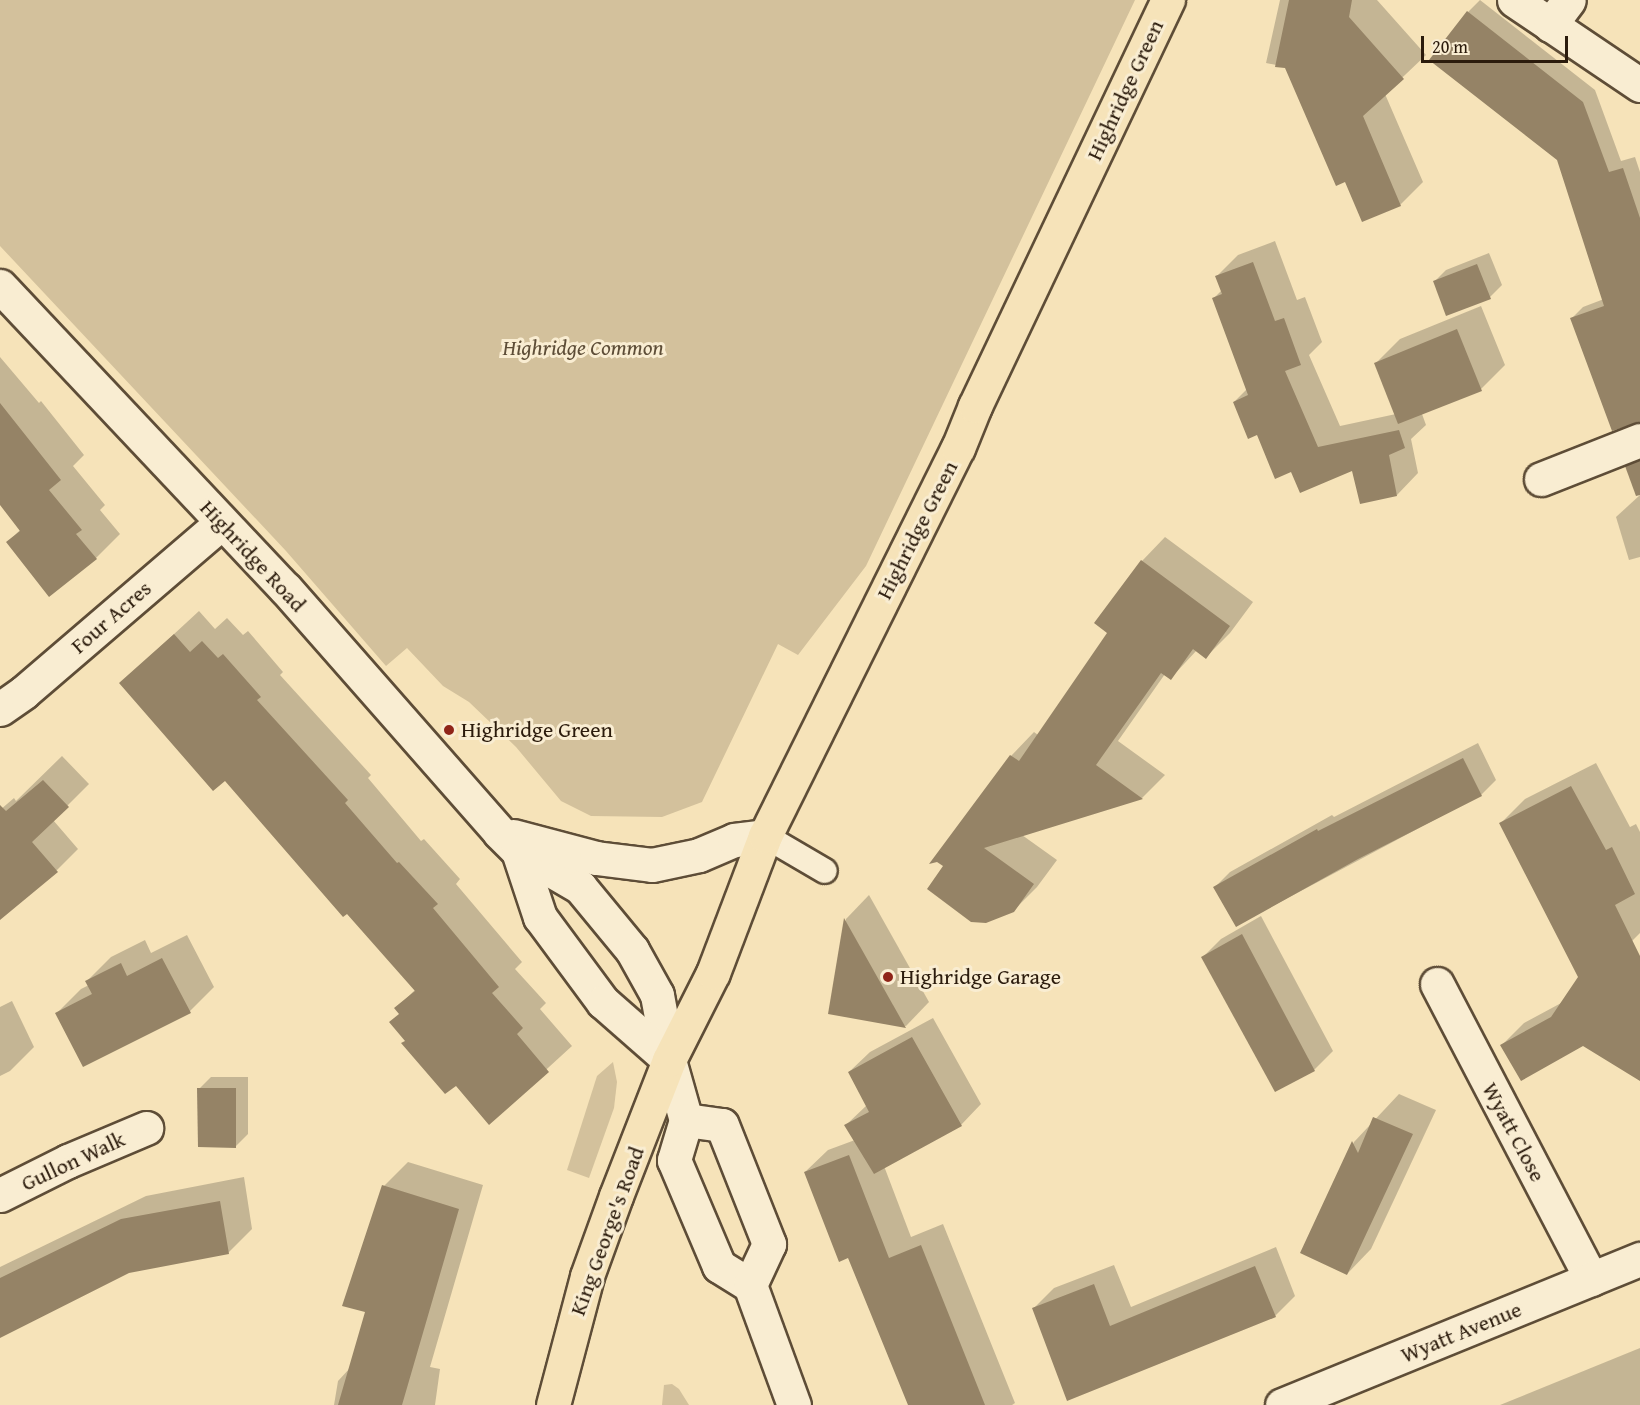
<!DOCTYPE html>
<style>
body{margin:0}
#map{position:relative;width:1640px;height:1405px;overflow:hidden;background:#f6e3b9;font-family:"Gentium Book Plus",serif}
div>[style]{position:absolute}
[style*='--x']{left:calc(var(--x)*1px);top:calc(var(--y)*1px);width:calc(var(--w)*1px);rotate:calc(var(--a)*1deg)}
.green>*{inset:0;background:#d3c19c}
.shadow>*{inset:0;background:#0003}
.building>*{inset:0;background:#958366}
.roads{filter:drop-shadow(2px 0 #5e4d37) drop-shadow(-2px 0 #5e4d37) drop-shadow(0 2px #5e4d37) drop-shadow(0 -2px #5e4d37)}
.service>*{height:24px;margin:-12px;padding:0 12px;transform-origin:12px;border-radius:12px;background:#f9edd2}
.minor>*{height:33px;margin:-16.5px;padding:0 16.5px;transform-origin:16.5px;border-radius:16.5px;background:#f9edd2}
.trunk>*{height:33px;margin:-16.5px;padding:0 16.5px;transform-origin:16.5px;border-radius:16.5px;background:#f6e3b9}
.dots>*{width:16px;height:16px;translate:-50% -50%;box-sizing:border-box;border:3px solid #f9edd2;border-radius:50%}
span{translate:-50% -50%;white-space:nowrap;text-align:center;line-height:1.15;-webkit-text-stroke:6px #f9edd2;paint-order:stroke}
.street-label{font-size:22px;color:#2b1b0c}
.park-label{font-size:22px;color:#5d4d37;font-style:italic}
.poi-label{font-size:22px;color:#2b1b0c}
.left{translate:0 -50%;text-align:left}
.scale{position:absolute;left:1421px;top:36px;width:147px;height:27px;box-sizing:border-box;border:3px solid #2b1b0c;border-top:0;padding-left:8px;font-size:18px;line-height:21px;white-space:nowrap;color:#2b1b0c;-webkit-text-stroke:4px #f9edd2;paint-order:stroke}
</style>
<div id="map">
<div class="green">
<div style="clip-path:polygon(0 0,1135px 0,866px 566px,798px 655px,778px 644px,702px 802px,662px 817px,591px 816px,561px 801px,516px 747px,469px 702px,443px 686px,407px 648px,386px 666px,286px 551px,0 246px)"></div>
<div style="clip-path:polygon(613px 1062px,617px 1082px,614px 1108px,589px 1178px,567px 1170px,597px 1076px)"></div>
<div style="clip-path:polygon(672px 1384px,679px 1389px,689px 1405px,662px 1405px,664px 1385px)"></div>
</div>
<div class="shadow">
<div style="clip-path:polygon(1280px 0,1377px 0,1426px 55px,1385px 94px,1423px 182px,1400px 205px,1346px 180px,1287px 67px,1266px 63px)"></div>
<div style="clip-path:polygon(1480px 0,1595px 90px,1621px 161px,1635px 157px,1640px 172px,1640px 417px,1571px 319px,1583px 307px,1604px 299px,1558px 160px,1468px 12px)"></div>
<div style="clip-path:polygon(1275px 241px,1297px 300px,1305px 297px,1322px 342px,1309px 355px,1340px 426px,1396px 414px,1376px 363px,1400px 339px,1481px 306px,1505px 365px,1481px 389px,1422px 414px,1426px 425px,1411px 439px,1418px 473px,1397px 495px,1353px 469px,1292px 470px,1258px 433px,1234px 402px,1247px 389px,1214px 298px,1222px 290px,1216px 277px,1238px 255px)"></div>
<div style="clip-path:polygon(1489px 253px,1502px 285px,1490px 297px,1434px 282px,1446px 270px)"></div>
<div style="clip-path:polygon(0 357px,39px 403px,41px 401px,84px 455px,73px 466px,105px 505px,100px 510px,120px 534px,96px 558px,8px 542px,21px 529px,0 503px)"></div>
<div style="clip-path:polygon(1640px 495px,1640px 557px,1629px 560px,1616px 517px)"></div>
<div style="clip-path:polygon(1165px 537px,1253px 602px,1230px 633px,1206px 657px,1197px 650px,1171px 678px,1165px 674px,1118px 741px,1165px 775px,1142px 798px,1022px 835px,1057px 860px,1037px 887px,1013px 911px,945px 866px,1011px 756px,1034px 732px,1038px 735px,1109px 633px,1142px 561px)"></div>
<div style="clip-path:polygon(199px 611px,215px 629px,227px 618px,243px 635px,248px 631px,283px 672px,280px 675px,371px 775px,368px 778px,421px 841px,424px 839px,460px 879px,456px 884px,522px 962px,515px 969px,546px 1003px,540px 1009px,572px 1046px,489px 1122px,456px 1084px,406px 1040px,400px 1013px,396px 1008px,416px 989px,225px 779px,121px 683px)"></div>
<div style="clip-path:polygon(1478px 743px,1496px 780px,1481px 795px,1237px 925px,1215px 887px,1230px 872px,1332px 815px,1334px 817px)"></div>
<div style="clip-path:polygon(62px 756px,89px 784px,53px 820px,78px 849px,57px 870px,0 891px,0 810px,14px 798px,16px 801px)"></div>
<div style="clip-path:polygon(1596px 763px,1630px 827px,1636px 824px,1640px 832px,1640px 933px,1632px 941px,1640px 982px,1640px 1080px,1583px 1045px,1502px 1045px,1524px 1023px,1563px 1002px,1597px 960px,1501px 823px,1525px 799px)"></div>
<div style="clip-path:polygon(869px 895px,929px 1002px,906px 1026px,829px 1013px,846px 919px)"></div>
<div style="clip-path:polygon(1261px 916px,1333px 1051px,1314px 1070px,1276px 1090px,1203px 957px,1221px 939px)"></div>
<div style="clip-path:polygon(187px 935px,214px 987px,190px 1011px,57px 1013px,81px 989px,89px 985px,87px 981px,111px 957px,145px 940px,151px 953px)"></div>
<div style="clip-path:polygon(12px 1001px,34px 1047px,10px 1071px,0 1076px,0 1007px)"></div>
<div style="clip-path:polygon(933px 1018px,981px 1104px,961px 1125px,884px 1166px,911px 1237px,943px 1224px,1015px 1403px,1012px 1405px,909px 1405px,849px 1256px,805px 1172px,828px 1150px,855px 1140px,846px 1125px,867px 1105px,849px 1072px,870px 1052px)"></div>
<div style="clip-path:polygon(211px 1077px,248px 1077px,248px 1134px,236px 1146px,199px 1089px)"></div>
<div style="clip-path:polygon(1399px 1094px,1436px 1110px,1371px 1249px,1347px 1274px,1302px 1252px,1354px 1142px)"></div>
<div style="clip-path:polygon(408px 1162px,483px 1185px,430px 1367px,440px 1369px,435px 1405px,334px 1405px,338px 1381px,350px 1368px,367px 1311px,384px 1186px)"></div>
<div style="clip-path:polygon(244px 1177px,252px 1229px,228px 1253px,128px 1272px,0 1337px,0 1267px,146px 1196px)"></div>
<div style="clip-path:polygon(1276px 1247px,1295px 1296px,1275px 1316px,1068px 1399px,1034px 1308px,1054px 1288px,1114px 1265px,1131px 1307px)"></div>
<div style="clip-path:polygon(1640px 1348px,1640px 1405px,1500px 1405px)"></div>
</div>
<div class="building">
<div style="clip-path:polygon(1289px 0,1352px 0,1349px 17px,1404px 79px,1363px 116px,1401px 206px,1362px 222px,1345px 182px,1336px 186px,1285px 68px,1275px 67px)"></div>
<div style="clip-path:polygon(1467px 11px,1583px 102px,1609px 172px,1623px 168px,1640px 218px,1640px 422px,1612px 431px,1570px 318px,1604px 306px,1557px 160px,1429px 60px)"></div>
<div style="clip-path:polygon(1253px 262px,1275px 321px,1284px 318px,1301px 365px,1285px 371px,1318px 447px,1399px 430px,1405px 448px,1389px 455px,1397px 496px,1360px 504px,1352px 471px,1300px 493px,1291px 472px,1275px 479px,1257px 435px,1248px 439px,1233px 402px,1248px 395px,1212px 298px,1222px 294px,1215px 276px)"></div>
<div style="clip-path:polygon(1477px 264px,1491px 299px,1446px 316px,1433px 281px)"></div>
<div style="clip-path:polygon(1457px 329px,1482px 391px,1398px 424px,1374px 363px)"></div>
<div style="clip-path:polygon(0 403px,61px 480px,49px 490px,82px 530px,76px 534px,97px 559px,49px 597px,6px 542px,20px 531px,0 505px)"></div>
<div style="clip-path:polygon(1640px 460px,1640px 495px,1636px 496px,1625px 466px)"></div>
<div style="clip-path:polygon(1141px 560px,1230px 626px,1206px 659px,1193px 649px,1171px 680px,1161px 673px,1096px 765px,1143px 799px,984px 848px,1034px 884px,1014px 912px,986px 923px,971px 922px,927px 889px,943px 866px,937px 862px,929px 864px,1010px 755px,1019px 761px,1107px 633px,1094px 623px)"></div>
<div style="clip-path:polygon(174px 634px,190px 652px,202px 641px,218px 658px,223px 654px,261px 697px,257px 700px,348px 800px,345px 803px,397px 863px,399px 862px,438px 904px,433px 908px,499px 987px,492px 993px,523px 1028px,517px 1034px,549px 1072px,489px 1125px,456px 1086px,445px 1094px,401px 1043px,405px 1041px,389px 1022px,399px 1014px,394px 1008px,415px 991px,347px 914px,343px 917px,225px 781px,213px 791px,119px 683px)"></div>
<div style="clip-path:polygon(1463px 758px,1482px 796px,1358px 859px,1236px 927px,1213px 887px,1317px 829px,1318px 831px)"></div>
<div style="clip-path:polygon(43px 780px,69px 807px,32px 842px,58px 872px,0 920px,0 805px,6px 811px)"></div>
<div style="clip-path:polygon(1571px 786px,1606px 850px,1612px 847px,1635px 894px,1615px 905px,1640px 956px,1640px 1081px,1583px 1046px,1521px 1081px,1500px 1045px,1551px 1017px,1578px 977px,1499px 823px)"></div>
<div style="clip-path:polygon(844px 918px,906px 1028px,828px 1014px)"></div>
<div style="clip-path:polygon(1242px 934px,1315px 1071px,1275px 1092px,1201px 957px)"></div>
<div style="clip-path:polygon(162px 958px,191px 1013px,83px 1067px,55px 1013px,92px 994px,85px 981px,121px 963px,127px 976px)"></div>
<div style="clip-path:polygon(912px 1037px,962px 1126px,874px 1174px,844px 1125px,869px 1112px,848px 1072px)"></div>
<div style="clip-path:polygon(197px 1088px,236px 1088px,236px 1148px,198px 1147px)"></div>
<div style="clip-path:polygon(1373px 1117px,1413px 1134px,1347px 1275px,1300px 1253px,1352px 1141px,1358px 1153px)"></div>
<div style="clip-path:polygon(849px 1155px,889px 1258px,921px 1245px,985px 1405px,908px 1405px,848px 1258px,839px 1262px,804px 1172px)"></div>
<div style="clip-path:polygon(382px 1185px,459px 1209px,402px 1405px,338px 1405px,365px 1312px,342px 1306px)"></div>
<div style="clip-path:polygon(220px 1201px,229px 1254px,129px 1273px,0 1338px,0 1278px,121px 1219px)"></div>
<div style="clip-path:polygon(1255px 1266px,1276px 1317px,1067px 1401px,1032px 1308px,1094px 1284px,1110px 1326px)"></div>
</div>
<div class="roads">
<div class="service">
<div style="--x:765;--y:836;--w:69;--a:30.3"></div>
</div>
<div class="minor">
<div style="--x:1514;--y:0;--w:152;--a:34"></div>
<div style="--x:1550;--y:25;--w:31;--a:-53"></div>
<div style="--x:0;--y:286;--w:415;--a:46.7"></div>
<div style="--x:285;--y:588;--w:325;--a:48.7"></div>
<div style="--x:499;--y:832;--w:27;--a:45"></div>
<div style="--x:518;--y:851;--w:72;--a:30.1"></div>
<div style="--x:580;--y:887;--w:82;--a:50.5"></div>
<div style="--x:632;--y:950;--w:51;--a:60.9"></div>
<div style="--x:657;--y:995;--w:66;--a:79.5"></div>
<div style="--x:669;--y:1060;--w:62;--a:74.2"></div>
<div style="--x:686;--y:1120;--w:42;--a:106.7"></div>
<div style="--x:674;--y:1160;--w:115;--a:67"></div>
<div style="--x:719;--y:1266;--w:36;--a:32"></div>
<div style="--x:750;--y:1285;--w:128;--a:69.9"></div>
<div style="--x:1541;--y:479;--w:106;--a:-21.5"></div>
<div style="--x:0;--y:709;--w:29;--a:-35"></div>
<div style="--x:24;--y:692;--w:260;--a:-40.6"></div>
<div style="--x:513;--y:836;--w:86;--a:14.8"></div>
<div style="--x:596;--y:858;--w:56;--a:7.1"></div>
<div style="--x:652;--y:865;--w:48;--a:-12"></div>
<div style="--x:699;--y:855;--w:38;--a:-23"></div>
<div style="--x:734;--y:840;--w:31;--a:-7"></div>
<div style="--x:518;--y:851;--w:70;--a:71.6"></div>
<div style="--x:540;--y:917;--w:106;--a:53.5"></div>
<div style="--x:603;--y:1002;--w:88;--a:41.3"></div>
<div style="--x:1437;--y:984;--w:333;--a:62.4"></div>
<div style="--x:686;--y:1120;--w:36;--a:8"></div>
<div style="--x:722;--y:1125;--w:128;--a:68.4"></div>
<div style="--x:769;--y:1244;--w:45;--a:114.9"></div>
<div style="--x:0;--y:1195;--w:76;--a:-26.6"></div>
<div style="--x:68;--y:1161;--w:85;--a:-22.9"></div>
<div style="--x:1282;--y:1405;--w:387;--a:-22.2"></div>
</div>
<div class="trunk">
<div style="--x:553;--y:1405;--w:133;--a:-75.2"></div>
<div style="--x:587;--y:1276;--w:85;--a:-70.1"></div>
<div style="--x:616;--y:1196;--w:146;--a:-68.7"></div>
<div style="--x:669;--y:1060;--w:97;--a:-63.2"></div>
<div style="--x:713;--y:973;--w:147;--a:-69.2"></div>
<div style="--x:765;--y:836;--w:433;--a:-63.6"></div>
<div style="--x:958;--y:448;--w:45;--a:-68"></div>
<div style="--x:975;--y:406;--w:450;--a:-64.6"></div>
</div>
</div>
<div class="dots">
<div style="left:449px;top:730px;background:#8f2418"></div>
<div style="left:888px;top:977px;background:#8f2418"></div>
</div>
<div class="street-label">
<span style="left:1125px;top:90px;rotate:-65deg">Highridge Green</span>
<span style="left:917px;top:530px;rotate:-63deg">Highridge Green</span>
<span style="left:253px;top:556px;rotate:47deg">Highridge Road</span>
<span style="left:111px;top:617px;rotate:-41deg">Four Acres</span>
<span style="left:1514px;top:1132px;rotate:62deg">Wyatt Close</span>
<span style="left:73px;top:1161px;rotate:-25deg">Gullon Walk</span>
<span style="left:607px;top:1231px;rotate:-70deg">King George's Road</span>
<span style="left:1461px;top:1332px;rotate:-22deg">Wyatt Avenue</span>
</div>
<div class="park-label">
<span style="left:583px;top:348px">Highridge Common</span>
</div>
<div class="poi-label">
<span class="left" style="left:461px;top:730px">Highridge Green</span>
<span class="left" style="left:900px;top:977px">Highridge Garage</span>
</div>
<div class="scale">20 m</div>
</div>
